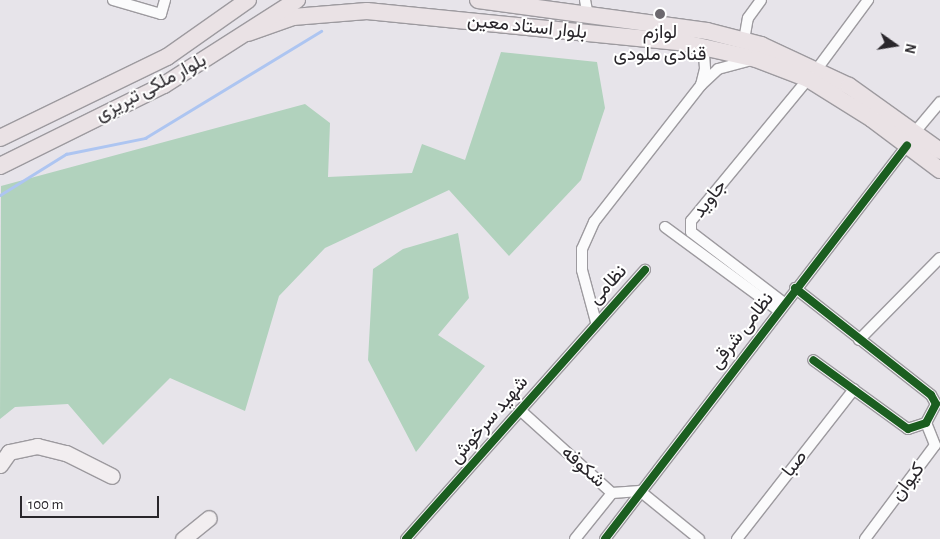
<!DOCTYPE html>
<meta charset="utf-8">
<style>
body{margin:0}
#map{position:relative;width:940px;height:539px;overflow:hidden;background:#e7e4ea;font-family:"Alegreya Sans",Vazirmatn,sans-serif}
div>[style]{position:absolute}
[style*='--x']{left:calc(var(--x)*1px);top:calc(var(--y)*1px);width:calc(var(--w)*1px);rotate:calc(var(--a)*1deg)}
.green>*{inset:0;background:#b1d2bd}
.stream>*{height:2.5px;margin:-1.25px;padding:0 1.25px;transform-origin:1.25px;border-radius:1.25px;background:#adc5f1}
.roads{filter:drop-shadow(1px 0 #9d9a9f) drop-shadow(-1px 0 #9d9a9f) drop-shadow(0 1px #9d9a9f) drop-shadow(0 -1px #9d9a9f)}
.street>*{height:10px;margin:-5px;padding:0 5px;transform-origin:5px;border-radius:5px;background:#fbfbfc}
.secondary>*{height:15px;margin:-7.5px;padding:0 7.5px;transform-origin:7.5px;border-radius:7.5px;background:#f2eef0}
.primary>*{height:16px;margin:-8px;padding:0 8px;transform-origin:8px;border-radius:8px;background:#eae2e5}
.cycleway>*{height:8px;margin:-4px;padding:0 4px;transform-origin:4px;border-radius:4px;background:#1b5e20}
.dots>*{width:14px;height:14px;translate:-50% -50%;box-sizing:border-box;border:2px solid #fff;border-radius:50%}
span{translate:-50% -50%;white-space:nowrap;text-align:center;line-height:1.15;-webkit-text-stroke:4px #fff;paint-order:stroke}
.street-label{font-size:19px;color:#29262b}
.poi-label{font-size:19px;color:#29262b}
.north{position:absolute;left:870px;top:20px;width:50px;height:50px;-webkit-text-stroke:4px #fff;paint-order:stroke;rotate:103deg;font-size:14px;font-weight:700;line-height:20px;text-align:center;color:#29262b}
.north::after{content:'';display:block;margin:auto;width:18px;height:22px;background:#29262b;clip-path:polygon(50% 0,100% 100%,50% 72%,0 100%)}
.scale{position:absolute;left:20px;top:496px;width:139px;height:22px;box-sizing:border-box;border:2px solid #29262b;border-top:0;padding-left:6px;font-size:15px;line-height:18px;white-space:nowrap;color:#29262b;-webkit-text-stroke:4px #fff;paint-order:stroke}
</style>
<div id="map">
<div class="green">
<div style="clip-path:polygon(501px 52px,597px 62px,605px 108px,581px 180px,509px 256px,449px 190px,325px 248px,279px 296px,245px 411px,170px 378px,103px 445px,68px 404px,15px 407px,0 419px,1px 186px,305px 104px,330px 123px,328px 177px,412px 173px,422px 144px,465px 160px)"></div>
<div style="clip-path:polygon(458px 233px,469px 298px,438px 335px,485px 366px,416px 452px,368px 360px,373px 269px,403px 249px)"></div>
</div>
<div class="stream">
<div style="--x:0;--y:195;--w:78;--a:-31.8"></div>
<div style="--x:66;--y:154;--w:81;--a:-11.4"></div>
<div style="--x:145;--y:138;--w:206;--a:-31.3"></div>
</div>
<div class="roads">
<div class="street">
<div style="--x:113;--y:0;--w:50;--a:16.3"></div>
<div style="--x:161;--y:14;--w:15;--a:-74"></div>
<div style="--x:585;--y:0;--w:15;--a:79"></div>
<div style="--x:744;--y:40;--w:22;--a:-80"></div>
<div style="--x:748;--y:18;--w:22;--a:-54"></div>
<div style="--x:695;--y:47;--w:11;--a:38"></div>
<div style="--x:704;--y:54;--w:15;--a:86"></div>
<div style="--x:705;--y:69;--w:16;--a:104"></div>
<div style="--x:701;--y:85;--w:23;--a:-43"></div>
<div style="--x:718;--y:69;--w:34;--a:-15"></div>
<div style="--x:817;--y:69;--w:86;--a:-53.5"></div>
<div style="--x:915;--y:132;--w:39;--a:-50"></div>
<div style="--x:665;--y:227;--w:140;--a:36.3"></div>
<div style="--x:795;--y:288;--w:173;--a:38.2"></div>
<div style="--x:931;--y:395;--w:10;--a:61"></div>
<div style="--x:936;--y:404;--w:21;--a:118"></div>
<div style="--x:926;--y:423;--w:19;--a:162"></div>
<div style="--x:908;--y:429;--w:117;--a:-144"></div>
<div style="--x:784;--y:303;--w:117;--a:-142.6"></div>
<div style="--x:691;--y:232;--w:11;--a:-90"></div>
<div style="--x:691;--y:221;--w:184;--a:-50.5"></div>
<div style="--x:596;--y:322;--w:54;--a:-105.1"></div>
<div style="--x:582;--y:270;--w:21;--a:-90"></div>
<div style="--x:582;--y:249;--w:30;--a:-66"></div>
<div style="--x:594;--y:222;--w:174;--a:-52"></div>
<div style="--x:859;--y:340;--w:115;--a:-45.4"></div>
<div style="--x:520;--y:410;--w:124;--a:42.1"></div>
<div style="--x:612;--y:493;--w:28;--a:-4"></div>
<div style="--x:640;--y:491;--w:76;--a:39.1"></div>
<div style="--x:406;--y:539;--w:360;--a:-48.4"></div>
<div style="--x:575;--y:539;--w:59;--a:-51.2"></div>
<div style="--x:605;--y:539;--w:496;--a:-52.5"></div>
<div style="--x:737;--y:539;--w:190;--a:-52"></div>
<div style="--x:865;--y:539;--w:117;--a:-53.3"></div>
<div style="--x:935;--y:445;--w:24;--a:-112"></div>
</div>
<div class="secondary">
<div style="--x:0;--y:465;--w:16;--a:-55"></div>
<div style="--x:9;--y:452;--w:29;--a:-12"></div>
<div style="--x:37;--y:446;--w:30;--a:14"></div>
<div style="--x:66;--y:453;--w:51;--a:26.6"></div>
<div style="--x:183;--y:539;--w:33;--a:-39"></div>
</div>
<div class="primary">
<div style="--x:478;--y:0;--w:231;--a:7.7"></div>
<div style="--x:707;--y:31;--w:56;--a:14.5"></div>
<div style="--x:761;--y:45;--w:97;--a:25"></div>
<div style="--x:849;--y:86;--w:112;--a:35.5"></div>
<div style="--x:248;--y:33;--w:48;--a:-19.6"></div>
<div style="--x:293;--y:17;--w:74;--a:-4.6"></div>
<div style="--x:367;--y:11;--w:315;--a:5.7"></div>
<div style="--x:680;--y:42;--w:78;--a:12.6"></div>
<div style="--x:756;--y:59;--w:56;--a:21"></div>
<div style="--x:808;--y:79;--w:75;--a:32"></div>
<div style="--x:872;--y:119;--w:85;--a:36.9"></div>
<div style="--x:0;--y:138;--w:186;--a:-25.9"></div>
<div style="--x:167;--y:57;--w:99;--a:-35.1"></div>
<div style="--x:0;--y:166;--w:183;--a:-26.3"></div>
<div style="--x:164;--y:85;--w:158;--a:-32.6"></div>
</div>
</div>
<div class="cycleway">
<div style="--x:795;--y:288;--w:173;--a:38.2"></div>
<div style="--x:931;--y:395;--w:10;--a:61"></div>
<div style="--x:936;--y:404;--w:21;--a:118"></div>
<div style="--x:926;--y:423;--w:19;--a:162"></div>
<div style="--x:908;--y:429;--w:117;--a:-144"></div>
<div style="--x:406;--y:539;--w:360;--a:-48.4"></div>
<div style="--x:605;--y:539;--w:496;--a:-52.5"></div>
</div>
<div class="dots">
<div style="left:660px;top:14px;background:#6c686e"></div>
</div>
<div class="street-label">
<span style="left:527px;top:27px;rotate:6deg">بلوار استاد معین</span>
<span style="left:151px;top:88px;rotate:-28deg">بلوار ملکى تبریزى</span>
<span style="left:710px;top:199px;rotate:-52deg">جاوید</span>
<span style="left:608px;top:285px;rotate:-47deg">نظامی</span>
<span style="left:742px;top:331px;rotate:-52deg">نظامی شرقی</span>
<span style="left:489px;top:420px;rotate:-49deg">شهید سرخوش</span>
<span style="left:795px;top:464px;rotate:-52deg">صبا</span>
<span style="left:583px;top:467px;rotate:42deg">شکوفه</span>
<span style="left:908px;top:482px;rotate:-53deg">کیوان</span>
</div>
<div class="poi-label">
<span style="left:660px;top:44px">لوازم<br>قنادی ملودی</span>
</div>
<div class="north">N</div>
<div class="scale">100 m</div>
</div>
